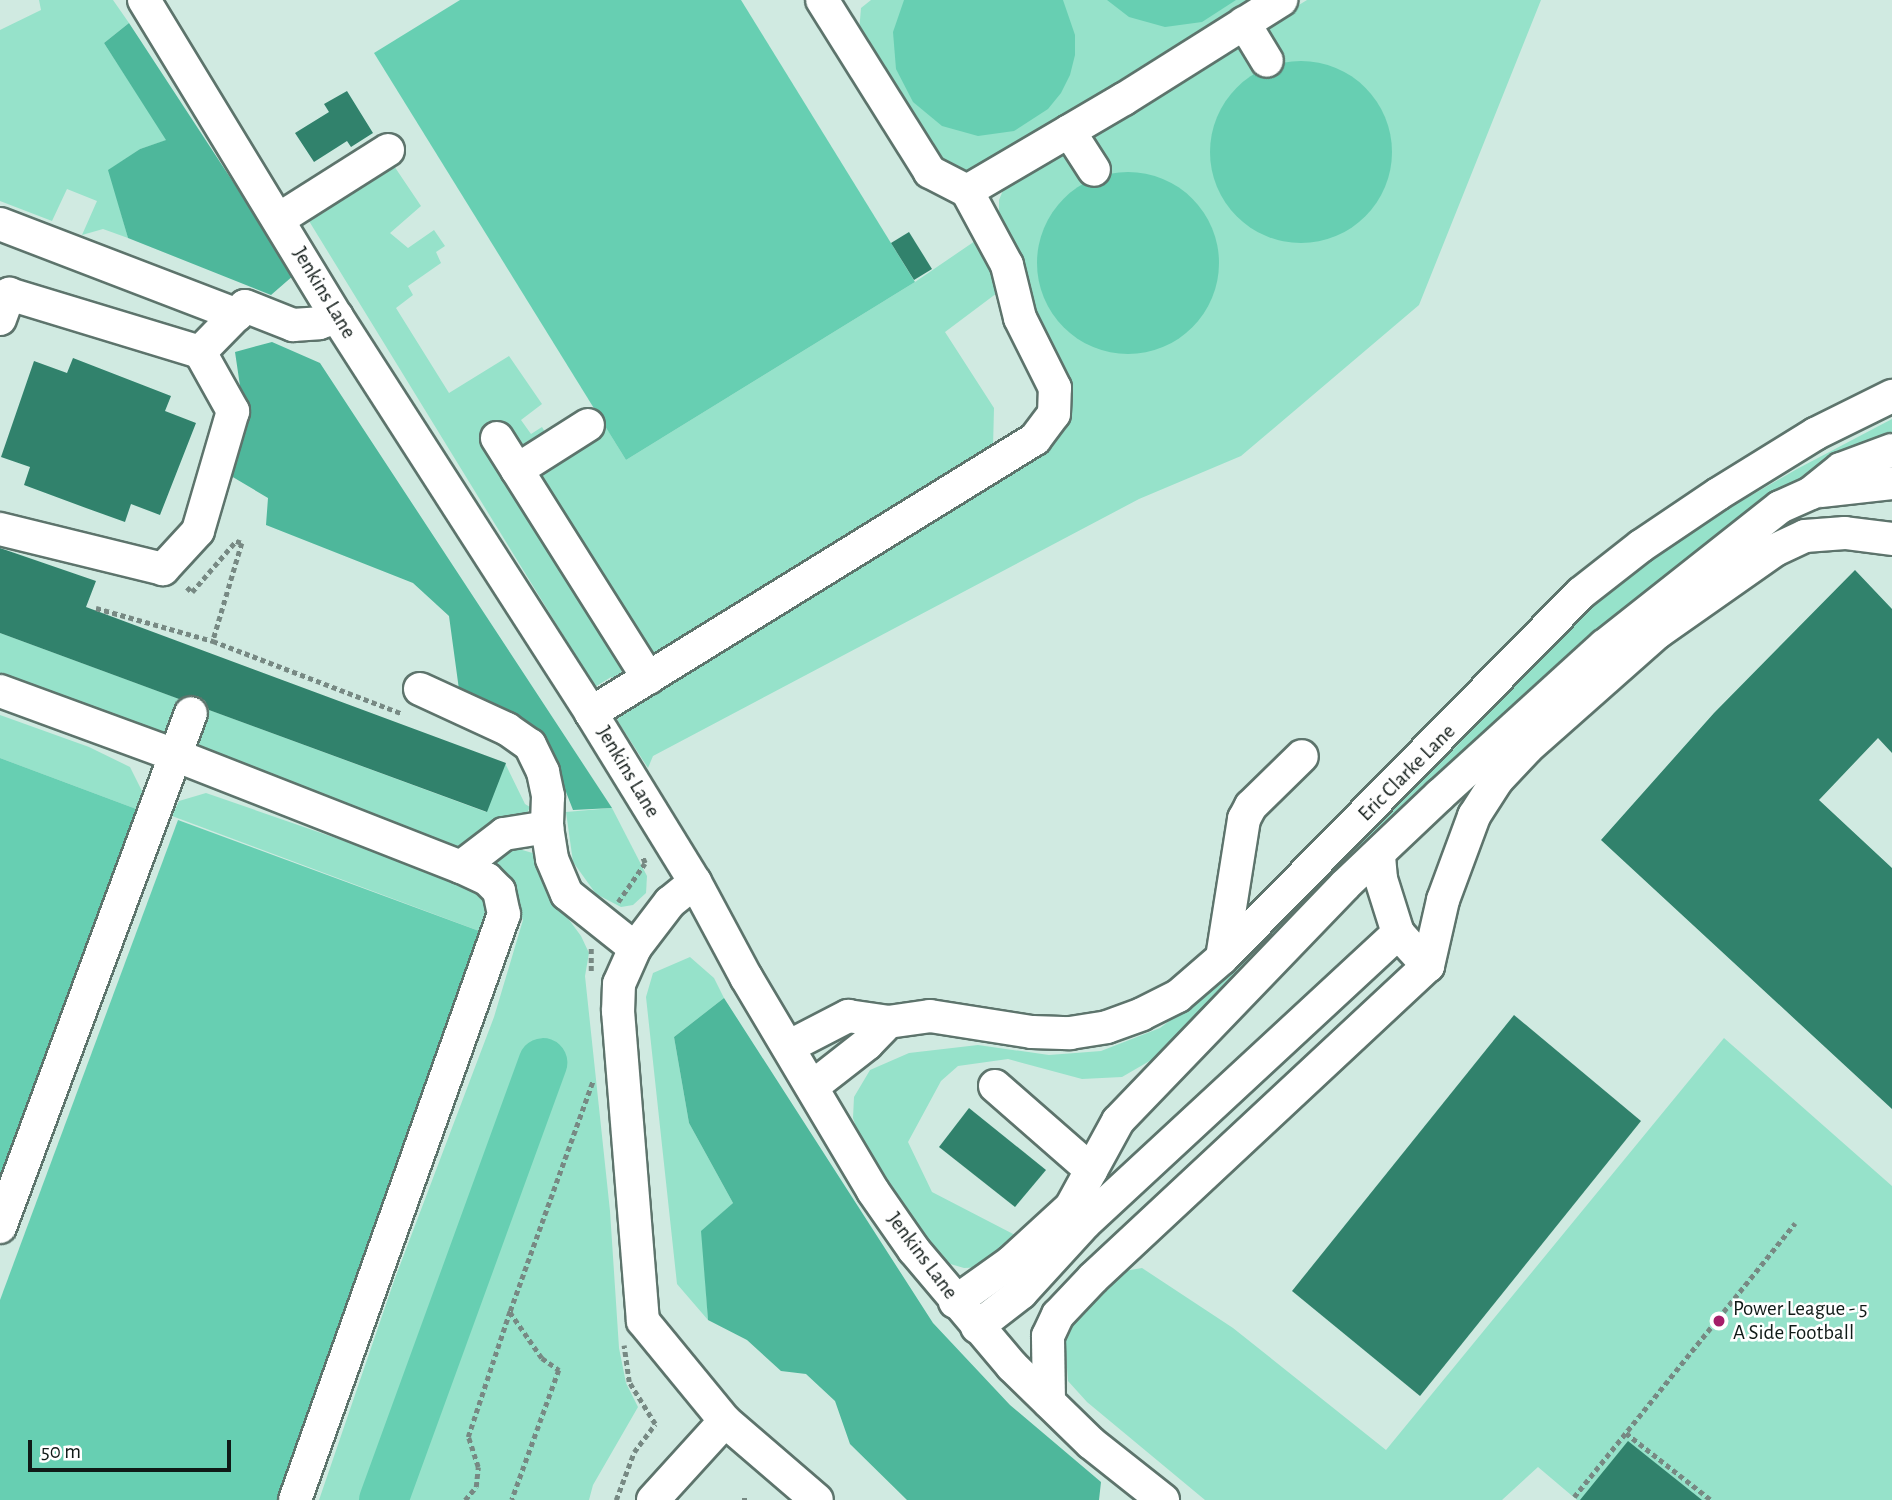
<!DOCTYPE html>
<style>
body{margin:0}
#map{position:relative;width:1892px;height:1500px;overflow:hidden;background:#d0eae1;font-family:"Alegreya Sans",sans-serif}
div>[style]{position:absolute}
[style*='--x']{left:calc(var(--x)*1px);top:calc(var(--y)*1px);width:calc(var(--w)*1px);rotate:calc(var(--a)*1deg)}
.green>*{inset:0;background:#96e2ca}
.forest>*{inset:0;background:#4eb79b}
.water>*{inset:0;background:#67cfb2}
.round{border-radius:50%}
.river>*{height:49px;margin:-24.5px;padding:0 24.5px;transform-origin:24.5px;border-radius:24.5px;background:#67cfb2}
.building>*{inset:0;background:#31826c}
.path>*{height:4.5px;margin-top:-2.25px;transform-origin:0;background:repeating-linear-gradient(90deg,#778983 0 5px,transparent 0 8.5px)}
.roads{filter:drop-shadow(2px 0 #5d746c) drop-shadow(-2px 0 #5d746c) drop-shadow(0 2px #5d746c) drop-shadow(0 -2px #5d746c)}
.minor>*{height:32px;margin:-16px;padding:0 16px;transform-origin:16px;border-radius:16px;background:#fff}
.dots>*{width:19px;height:19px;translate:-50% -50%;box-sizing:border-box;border:4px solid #fff;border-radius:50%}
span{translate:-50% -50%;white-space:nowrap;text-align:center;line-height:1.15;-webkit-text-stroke:5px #fff;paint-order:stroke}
.street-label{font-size:21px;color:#101a17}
.poi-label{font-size:21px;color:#101a17}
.left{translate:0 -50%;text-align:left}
.scale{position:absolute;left:28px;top:1440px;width:203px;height:32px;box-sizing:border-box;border:4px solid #101a17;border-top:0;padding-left:9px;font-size:21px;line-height:24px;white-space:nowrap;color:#101a17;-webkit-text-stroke:5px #fff;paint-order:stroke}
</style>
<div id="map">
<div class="green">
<div style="clip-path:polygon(39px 0,113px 0,129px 23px,104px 43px,167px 140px,140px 149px,109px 170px,128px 238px,103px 229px,82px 235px,97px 201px,67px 189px,52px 221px,0 201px,0 30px,41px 10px)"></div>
<div style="clip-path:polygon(871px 0,1253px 0,976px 170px,961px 172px,938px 161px,859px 32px,861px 8px)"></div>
<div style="clip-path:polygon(1307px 0,1541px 0,1419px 305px,1241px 456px,1139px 499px,653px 756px,648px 768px,617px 720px,632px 702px,1063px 428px,1025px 277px,999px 228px,999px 200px,1006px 183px)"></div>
<div style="clip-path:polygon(390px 160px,421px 206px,390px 233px,408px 248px,434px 230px,445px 246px,436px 252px,441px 263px,408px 286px,413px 295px,396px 308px,449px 393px,509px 356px,542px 404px,521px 420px,531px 434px,542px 427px,548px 437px,528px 450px,517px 447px,625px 667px,615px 680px,611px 677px,595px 687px,309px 221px,328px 210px,324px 201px)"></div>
<div style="clip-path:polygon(975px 241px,1001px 290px,945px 332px,994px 408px,993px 448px,661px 652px,641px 652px,535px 482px,538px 467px,605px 426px,626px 460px,915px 282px)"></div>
<div style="clip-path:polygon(1892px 419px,1892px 436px,1783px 492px,1179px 1039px,1153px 1059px,1122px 1077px,1082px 1079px,1008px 1059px,958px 1066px,941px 1081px,908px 1142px,932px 1192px,1017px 1236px,985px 1267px,964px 1268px,947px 1263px,934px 1249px,859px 1136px,853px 1118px,854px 1097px,870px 1070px,909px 1053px,978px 1045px,1049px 1055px,1101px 1051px,1160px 1028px,1211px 989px,1321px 874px,1456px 747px,1592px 596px,1660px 548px,1797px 469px)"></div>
<div style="clip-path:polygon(0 633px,486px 812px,505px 763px,525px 804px,530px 807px,525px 817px,489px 825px,462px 844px,445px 851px,0 687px)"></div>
<div style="clip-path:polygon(0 715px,89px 747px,130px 767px,143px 793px,139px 810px,0 758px)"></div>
<div style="clip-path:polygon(206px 793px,477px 887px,493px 909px,490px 935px,172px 816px,179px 801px)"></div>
<div style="clip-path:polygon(612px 808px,647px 876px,646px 893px,633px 905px,621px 907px,596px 894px,573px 862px,566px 812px)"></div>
<div style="clip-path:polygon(512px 847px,536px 854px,550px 894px,581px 936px,589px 953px,585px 976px,610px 1211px,619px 1348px,626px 1383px,638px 1407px,593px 1485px,589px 1500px,319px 1500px,394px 1281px,494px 1017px,523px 920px,498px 871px,486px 856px)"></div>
<div style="clip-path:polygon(690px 957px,714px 978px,724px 998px,674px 1037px,689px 1123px,733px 1203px,702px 1231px,708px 1320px,677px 1284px,646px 997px,653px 973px)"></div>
<div style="clip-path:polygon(1724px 1038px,1892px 1186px,1892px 1500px,1577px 1500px,1538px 1467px,1502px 1500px,1205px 1500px,1087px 1402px,1068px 1381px,1065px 1340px,1073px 1310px,1119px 1272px,1142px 1268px,1233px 1328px,1386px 1450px)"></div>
</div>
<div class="forest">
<div style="clip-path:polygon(129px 23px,294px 275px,271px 295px,128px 238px,108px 170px,140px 149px,166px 140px,104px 43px)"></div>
<div style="clip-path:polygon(272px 342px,320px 363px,612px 808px,573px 810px,566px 792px,531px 732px,460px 697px,449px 616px,413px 583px,266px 525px,268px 498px,226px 473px,244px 413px,235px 352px)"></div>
<div style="clip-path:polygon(724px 998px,933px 1323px,1010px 1405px,1101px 1482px,1099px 1500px,907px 1500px,850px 1444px,835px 1401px,806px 1374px,781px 1371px,747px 1340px,708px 1320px,701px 1231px,733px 1203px,689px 1123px,674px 1037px)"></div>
</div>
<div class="water">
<div style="clip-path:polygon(460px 0,741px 0,915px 282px,626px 460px,374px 53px)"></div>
<div style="clip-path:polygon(904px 0,1063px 0,1075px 35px,1075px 55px,1070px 75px,1061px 93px,1048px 109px,1014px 131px,978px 136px,942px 126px,913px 102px,896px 69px,893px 32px)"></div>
<div style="clip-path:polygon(1107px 0,1236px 0,1202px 22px,1165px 27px,1129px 17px)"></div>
<div class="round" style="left:1210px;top:61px;width:182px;height:182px"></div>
<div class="round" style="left:1037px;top:172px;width:182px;height:182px"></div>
<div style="clip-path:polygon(0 758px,139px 810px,0 1176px)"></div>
<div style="clip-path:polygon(178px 820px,490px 935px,281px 1500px,0 1500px,0 1300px)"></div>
</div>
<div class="river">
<div style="--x:383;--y:1500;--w:466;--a:-70"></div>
</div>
<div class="building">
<div style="clip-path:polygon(347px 91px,373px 133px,351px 147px,347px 141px,314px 162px,295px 133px,329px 112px,324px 104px)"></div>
<div style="clip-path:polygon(909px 232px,932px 269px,914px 280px,891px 243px)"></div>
<div style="clip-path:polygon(73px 358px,171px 396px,165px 411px,196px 423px,160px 515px,131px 504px,125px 522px,86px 508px,24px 485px,30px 467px,1px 457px,34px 361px,67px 373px)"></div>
<div style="clip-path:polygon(0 548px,96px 581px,86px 607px,506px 763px,487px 812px,209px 710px,205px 701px,197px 696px,179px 699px,0 633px)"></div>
<div style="clip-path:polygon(1855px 570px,1892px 609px,1892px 753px,1878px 738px,1819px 800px,1892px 868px,1892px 1109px,1601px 840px,1714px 713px)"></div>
<div style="clip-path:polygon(1514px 1015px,1641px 1121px,1420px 1396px,1292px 1291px)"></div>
<div style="clip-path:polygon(969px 1108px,1046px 1170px,1015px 1207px,939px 1147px)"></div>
<div style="clip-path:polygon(1628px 1441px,1702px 1500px,1580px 1500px)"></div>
</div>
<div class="path">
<div style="--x:187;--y:587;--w:7;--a:45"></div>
<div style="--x:192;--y:592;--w:67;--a:-49.2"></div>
<div style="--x:236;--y:541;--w:6;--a:18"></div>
<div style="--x:242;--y:543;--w:102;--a:106.5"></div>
<div style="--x:96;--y:608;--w:122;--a:15.8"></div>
<div style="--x:213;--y:641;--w:201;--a:21"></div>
<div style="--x:618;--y:902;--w:47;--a:-55.3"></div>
<div style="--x:645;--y:863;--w:8;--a:-113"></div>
<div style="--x:591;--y:971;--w:23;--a:-90"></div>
<div style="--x:510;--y:1312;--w:56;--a:55.2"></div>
<div style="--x:542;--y:1358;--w:21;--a:35"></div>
<div style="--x:559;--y:1370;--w:138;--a:109.9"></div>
<div style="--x:1626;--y:1433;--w:108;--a:38.2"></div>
<div style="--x:1574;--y:1497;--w:352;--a:-51.1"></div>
<div style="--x:465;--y:1500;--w:17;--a:-50"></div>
<div style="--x:476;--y:1487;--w:20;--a:-84"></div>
<div style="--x:478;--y:1467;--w:32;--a:-108"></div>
<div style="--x:468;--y:1437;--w:133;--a:-71.6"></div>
<div style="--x:510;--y:1311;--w:245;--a:-70.2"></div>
<div style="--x:616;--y:1500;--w:51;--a:-69.4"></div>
<div style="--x:634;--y:1452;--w:35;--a:-53"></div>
<div style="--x:655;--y:1424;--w:49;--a:-121.8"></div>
<div style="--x:629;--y:1382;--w:37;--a:-98"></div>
<div style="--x:742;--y:1500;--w:5;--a:0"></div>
</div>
<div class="roads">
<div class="minor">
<div style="--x:144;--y:0;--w:371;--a:58.7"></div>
<div style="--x:337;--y:317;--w:470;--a:57.3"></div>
<div style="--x:591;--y:713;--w:198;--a:58.4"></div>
<div style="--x:695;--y:882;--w:108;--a:61.8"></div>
<div style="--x:746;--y:977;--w:249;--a:59.3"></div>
<div style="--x:873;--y:1191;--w:72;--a:55.2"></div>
<div style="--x:914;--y:1250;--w:152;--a:49.8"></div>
<div style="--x:1012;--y:1366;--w:110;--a:44.3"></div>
<div style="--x:1091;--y:1443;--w:92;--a:38.4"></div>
<div style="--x:1244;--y:23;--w:44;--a:58.8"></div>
<div style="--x:1069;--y:131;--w:46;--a:57.3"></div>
<div style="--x:967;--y:191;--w:182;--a:-30.4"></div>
<div style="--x:1124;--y:99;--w:186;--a:-32.2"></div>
<div style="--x:279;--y:219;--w:129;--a:-32.3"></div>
<div style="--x:0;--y:224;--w:254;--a:21"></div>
<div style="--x:0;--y:319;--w:27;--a:-70"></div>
<div style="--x:9;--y:294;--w:200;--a:16.9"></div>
<div style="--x:200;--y:352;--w:68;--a:60.8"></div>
<div style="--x:233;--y:411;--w:125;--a:106.3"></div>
<div style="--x:198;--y:531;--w:52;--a:132.6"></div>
<div style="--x:163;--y:569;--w:168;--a:-166.2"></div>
<div style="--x:200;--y:352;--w:64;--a:-45.6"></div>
<div style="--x:245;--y:306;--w:52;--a:21.6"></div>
<div style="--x:293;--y:325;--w:26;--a:-4"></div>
<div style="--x:319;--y:323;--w:19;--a:-18"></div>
<div style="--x:497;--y:438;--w:284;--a:57.8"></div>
<div style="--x:517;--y:470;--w:84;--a:-32.4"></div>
<div style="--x:1821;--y:491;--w:71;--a:-6.4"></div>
<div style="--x:420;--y:689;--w:96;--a:24.7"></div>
<div style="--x:507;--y:729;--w:28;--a:35"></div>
<div style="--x:530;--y:745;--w:30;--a:64"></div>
<div style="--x:543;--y:772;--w:25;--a:78"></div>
<div style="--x:548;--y:796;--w:31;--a:92"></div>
<div style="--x:547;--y:827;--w:32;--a:81"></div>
<div style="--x:552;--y:859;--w:38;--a:67"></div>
<div style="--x:567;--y:894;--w:87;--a:38.5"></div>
<div style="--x:0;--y:691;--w:186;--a:20.1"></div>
<div style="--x:175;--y:755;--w:307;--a:21.4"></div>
<div style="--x:461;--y:867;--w:29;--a:25"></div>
<div style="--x:487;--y:879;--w:17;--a:45"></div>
<div style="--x:499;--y:891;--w:24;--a:78"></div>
<div style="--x:504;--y:914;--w:622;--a:109.63"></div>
<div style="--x:591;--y:713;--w:522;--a:-31.68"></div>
<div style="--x:1035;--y:439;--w:31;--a:-53"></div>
<div style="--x:1054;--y:414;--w:26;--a:-88"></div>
<div style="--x:1055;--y:388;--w:78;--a:-116.6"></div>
<div style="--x:1020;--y:318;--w:55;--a:-103.8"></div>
<div style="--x:1007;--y:265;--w:84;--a:-118.4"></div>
<div style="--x:967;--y:191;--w:42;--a:-152.8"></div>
<div style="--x:930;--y:172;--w:203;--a:-122.1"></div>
<div style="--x:461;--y:867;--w:54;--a:-37.5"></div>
<div style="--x:504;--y:834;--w:44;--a:-9.2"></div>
<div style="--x:695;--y:882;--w:32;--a:141"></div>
<div style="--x:670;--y:902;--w:58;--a:127.3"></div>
<div style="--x:635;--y:948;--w:39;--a:114"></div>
<div style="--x:619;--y:984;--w:27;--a:92"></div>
<div style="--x:618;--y:1011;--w:311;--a:85.4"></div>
<div style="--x:643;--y:1321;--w:129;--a:50.6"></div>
<div style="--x:725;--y:1421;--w:121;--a:40.7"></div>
<div style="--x:1222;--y:958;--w:141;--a:-81"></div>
<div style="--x:1244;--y:819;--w:15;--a:-62"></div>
<div style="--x:1251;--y:806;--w:71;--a:-44.4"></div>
<div style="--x:1428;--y:966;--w:68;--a:-77.2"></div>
<div style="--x:1443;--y:900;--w:90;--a:-69.7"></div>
<div style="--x:1474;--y:816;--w:43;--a:-57.4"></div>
<div style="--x:1497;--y:780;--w:44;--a:-46.8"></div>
<div style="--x:1527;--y:748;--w:174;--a:-41.5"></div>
<div style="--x:1657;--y:633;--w:144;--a:-35.1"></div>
<div style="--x:1775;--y:550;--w:33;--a:-25"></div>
<div style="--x:1805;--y:536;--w:40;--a:-4.3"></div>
<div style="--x:1845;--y:533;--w:47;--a:7.3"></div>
<div style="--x:788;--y:1047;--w:68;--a:-27.3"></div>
<div style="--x:848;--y:1016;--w:40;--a:8.5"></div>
<div style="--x:888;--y:1022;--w:42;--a:-8.1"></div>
<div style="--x:930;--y:1016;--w:103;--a:8.9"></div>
<div style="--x:1032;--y:1032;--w:38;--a:2"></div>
<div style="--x:1070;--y:1033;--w:37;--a:-9"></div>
<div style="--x:1107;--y:1027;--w:37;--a:-20"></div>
<div style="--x:1142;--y:1014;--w:40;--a:-26.6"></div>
<div style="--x:1178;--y:996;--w:58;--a:-40.8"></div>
<div style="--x:1222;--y:958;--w:512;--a:-45.47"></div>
<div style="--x:1581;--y:593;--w:76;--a:-38.1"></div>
<div style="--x:1641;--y:546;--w:93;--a:-34"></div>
<div style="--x:1718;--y:494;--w:114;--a:-31.7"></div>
<div style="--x:1815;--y:434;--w:86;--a:-26.3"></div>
<div style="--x:995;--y:1086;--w:128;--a:41.2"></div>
<div style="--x:812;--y:1087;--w:70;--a:-38"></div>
<div style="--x:867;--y:1044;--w:30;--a:-46"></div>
<div style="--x:0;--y:1227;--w:548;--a:-69.62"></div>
<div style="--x:955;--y:1302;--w:69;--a:-35.5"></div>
<div style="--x:1011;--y:1262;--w:81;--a:-42.5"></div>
<div style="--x:1071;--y:1207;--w:98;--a:-61.3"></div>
<div style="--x:1118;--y:1121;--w:327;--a:-46.1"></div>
<div style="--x:1345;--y:885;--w:131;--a:-43.5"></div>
<div style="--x:1440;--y:795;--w:222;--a:-42.3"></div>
<div style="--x:1604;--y:646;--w:224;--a:-38.3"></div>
<div style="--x:1780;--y:507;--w:34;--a:-24"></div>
<div style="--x:1811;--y:493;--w:38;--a:-39"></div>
<div style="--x:1841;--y:469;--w:54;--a:-20.4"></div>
<div style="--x:977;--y:1327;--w:56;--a:-37.7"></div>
<div style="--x:1021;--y:1293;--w:95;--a:-47.6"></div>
<div style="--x:1085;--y:1223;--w:427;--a:-42.8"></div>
<div style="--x:1049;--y:1402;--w:66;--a:-90.9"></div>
<div style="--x:1048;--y:1336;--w:23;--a:-65"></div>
<div style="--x:1058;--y:1315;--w:51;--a:-46.6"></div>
<div style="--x:1093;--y:1278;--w:458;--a:-43"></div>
<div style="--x:1428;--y:966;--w:45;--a:-132.3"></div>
<div style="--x:1398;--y:933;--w:57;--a:-107.5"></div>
<div style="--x:1381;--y:879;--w:23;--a:-95"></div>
<div style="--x:653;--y:1500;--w:107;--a:-47.7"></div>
</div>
</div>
<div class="dots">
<div style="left:1719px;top:1321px;background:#a51e69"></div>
</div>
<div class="street-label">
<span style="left:324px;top:293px;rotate:59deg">Jenkins Lane</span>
<span style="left:628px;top:772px;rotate:59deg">Jenkins Lane</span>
<span style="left:1407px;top:773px;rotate:-45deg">Eric Clarke Lane</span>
<span style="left:922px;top:1256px;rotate:53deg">Jenkins Lane</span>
</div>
<div class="poi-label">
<span class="left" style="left:1733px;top:1321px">Power League - 5<br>A Side Football</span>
</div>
<div class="scale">50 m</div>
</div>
